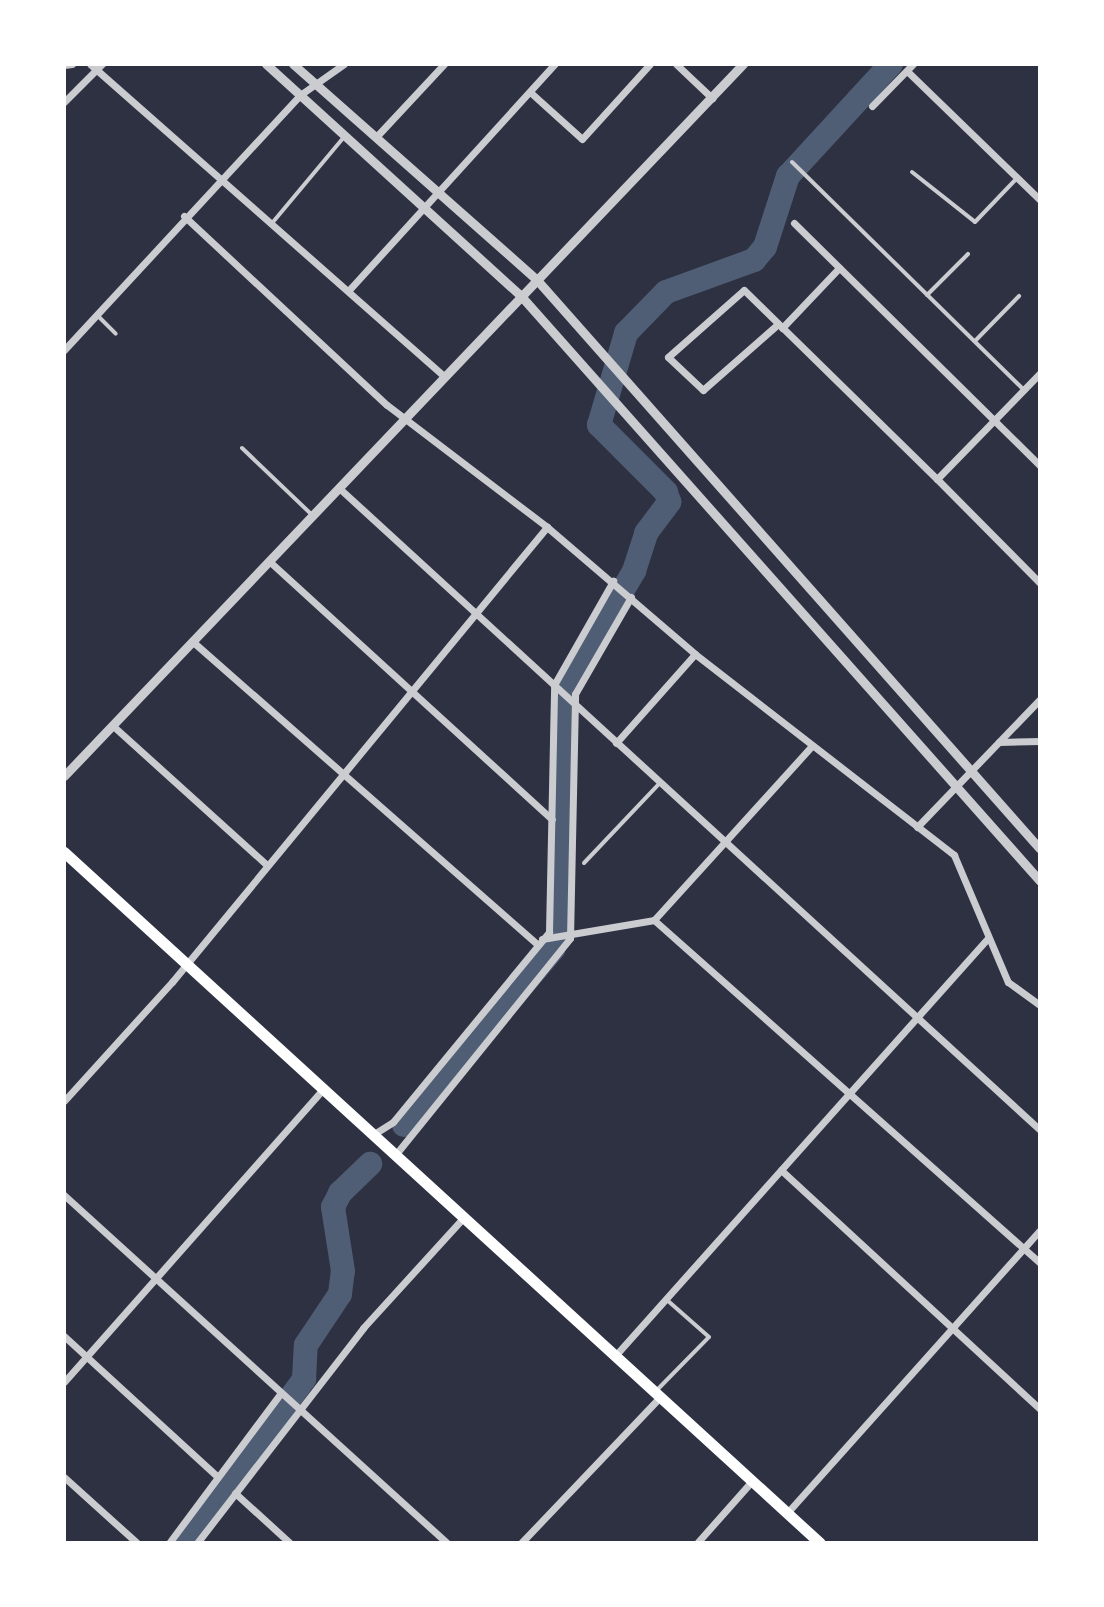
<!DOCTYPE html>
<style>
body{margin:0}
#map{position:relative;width:1104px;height:1607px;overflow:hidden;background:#2d3142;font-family:Signika,sans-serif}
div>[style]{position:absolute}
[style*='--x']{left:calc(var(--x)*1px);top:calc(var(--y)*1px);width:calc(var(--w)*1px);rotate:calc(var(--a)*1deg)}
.river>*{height:24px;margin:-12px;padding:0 12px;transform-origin:12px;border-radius:12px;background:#4f5d75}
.service>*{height:4px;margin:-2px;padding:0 2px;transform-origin:2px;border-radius:2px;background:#caccd0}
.minor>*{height:7px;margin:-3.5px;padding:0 3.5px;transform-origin:3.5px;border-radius:3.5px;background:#caccd0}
.tertiary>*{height:9px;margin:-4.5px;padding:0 4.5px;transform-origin:4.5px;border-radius:4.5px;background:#caccd0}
.primary>*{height:11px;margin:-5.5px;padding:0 5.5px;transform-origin:5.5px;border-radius:5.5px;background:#fff}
span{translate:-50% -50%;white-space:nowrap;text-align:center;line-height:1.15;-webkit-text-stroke:8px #fff;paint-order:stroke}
.frame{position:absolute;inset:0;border:66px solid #fff;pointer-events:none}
</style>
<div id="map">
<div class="river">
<div style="--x:404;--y:1125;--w:231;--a:-49.7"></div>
<div style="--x:553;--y:949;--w:25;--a:-72"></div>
<div style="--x:561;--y:925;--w:218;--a:-89.5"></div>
<div style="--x:563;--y:707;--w:29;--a:-76"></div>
<div style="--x:570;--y:679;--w:126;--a:-59.3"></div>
<div style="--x:634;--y:571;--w:40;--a:-72"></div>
<div style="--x:646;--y:533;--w:39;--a:-53"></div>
<div style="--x:669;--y:502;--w:10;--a:-107"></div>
<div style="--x:666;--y:492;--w:95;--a:-135"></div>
<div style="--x:599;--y:425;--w:96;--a:-73.6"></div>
<div style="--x:626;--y:333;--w:57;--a:-45.7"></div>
<div style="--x:666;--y:292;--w:94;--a:-20"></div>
<div style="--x:754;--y:260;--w:17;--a:-50"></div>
<div style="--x:765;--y:247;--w:75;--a:-72.1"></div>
<div style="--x:788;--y:176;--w:152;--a:-47.4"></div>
<div style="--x:185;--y:1543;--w:203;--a:-54"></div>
<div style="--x:304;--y:1379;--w:34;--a:-87"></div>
<div style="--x:306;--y:1345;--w:61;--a:-56.3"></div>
<div style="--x:340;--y:1294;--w:23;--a:-83"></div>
<div style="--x:343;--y:1271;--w:65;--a:-98.9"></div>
<div style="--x:333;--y:1207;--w:16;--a:-63"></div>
<div style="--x:340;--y:1193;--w:42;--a:-44"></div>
</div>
<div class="service">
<div style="--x:792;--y:162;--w:325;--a:44.5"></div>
<div style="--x:912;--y:172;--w:80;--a:38.4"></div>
<div style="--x:975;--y:222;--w:61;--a:-46.3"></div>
<div style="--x:273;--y:222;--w:112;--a:-50.1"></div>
<div style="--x:927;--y:295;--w:58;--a:-45"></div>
<div style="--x:98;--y:316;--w:25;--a:45"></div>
<div style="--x:975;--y:341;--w:63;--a:-45.6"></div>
<div style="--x:242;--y:448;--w:97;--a:43.7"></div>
<div style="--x:584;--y:863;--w:110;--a:-46.5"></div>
<div style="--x:657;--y:1390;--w:74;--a:-45.5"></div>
<div style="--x:709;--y:1337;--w:56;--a:-138.6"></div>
</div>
<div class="minor">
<div style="--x:90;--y:64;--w:473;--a:41.4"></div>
<div style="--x:676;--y:64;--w:50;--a:43.4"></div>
<div style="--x:64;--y:65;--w:8;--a:-7"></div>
<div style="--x:907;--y:71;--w:185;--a:44.1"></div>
<div style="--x:530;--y:92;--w:70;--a:42.1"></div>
<div style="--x:582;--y:139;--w:101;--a:-47.8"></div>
<div style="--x:64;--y:102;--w:54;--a:-45"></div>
<div style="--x:872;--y:106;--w:59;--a:-45.7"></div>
<div style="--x:376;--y:137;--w:100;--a:-47"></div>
<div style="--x:184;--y:216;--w:277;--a:43"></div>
<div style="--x:387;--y:405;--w:201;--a:37.3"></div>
<div style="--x:547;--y:527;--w:195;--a:40.6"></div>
<div style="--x:695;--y:654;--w:328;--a:37.8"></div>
<div style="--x:954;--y:855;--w:138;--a:67"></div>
<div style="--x:1008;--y:982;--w:39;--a:36"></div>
<div style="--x:794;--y:223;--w:346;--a:44.6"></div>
<div style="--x:349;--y:290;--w:306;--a:-47.7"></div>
<div style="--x:778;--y:324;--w:100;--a:138.7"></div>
<div style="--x:703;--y:390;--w:48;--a:-136.7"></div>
<div style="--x:668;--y:357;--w:101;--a:-41.4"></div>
<div style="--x:744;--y:290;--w:270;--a:44.4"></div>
<div style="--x:937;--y:479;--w:146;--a:45.3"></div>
<div style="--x:782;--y:328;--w:83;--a:-46.5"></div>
<div style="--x:64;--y:350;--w:347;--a:-47.2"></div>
<div style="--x:300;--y:95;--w:54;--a:-35.2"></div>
<div style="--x:937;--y:479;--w:148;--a:-45.8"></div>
<div style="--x:339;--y:488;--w:951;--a:42.48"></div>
<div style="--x:269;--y:561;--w:383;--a:42.4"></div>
<div style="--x:192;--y:641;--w:459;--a:41.3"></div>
<div style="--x:112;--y:725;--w:207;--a:42.1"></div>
<div style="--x:999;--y:742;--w:41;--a:-1.4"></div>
<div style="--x:616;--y:743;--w:119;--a:-48.4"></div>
<div style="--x:917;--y:827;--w:178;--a:-46.1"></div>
<div style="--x:654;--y:920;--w:516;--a:41.62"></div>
<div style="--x:542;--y:939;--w:114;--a:-9.6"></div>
<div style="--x:654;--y:920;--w:235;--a:-47.8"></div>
<div style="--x:64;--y:1101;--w:161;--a:-47.8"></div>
<div style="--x:172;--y:982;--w:590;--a:-50.51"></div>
<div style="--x:374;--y:1134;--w:22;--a:-32"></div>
<div style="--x:393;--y:1122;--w:246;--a:-50.6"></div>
<div style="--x:549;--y:932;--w:247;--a:-88.8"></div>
<div style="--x:554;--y:685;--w:120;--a:-60.4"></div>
<div style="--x:396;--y:1154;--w:277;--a:-51.1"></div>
<div style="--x:570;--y:938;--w:244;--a:-88.8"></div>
<div style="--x:575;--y:694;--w:112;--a:-60"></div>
<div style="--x:781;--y:1170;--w:352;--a:42.7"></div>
<div style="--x:64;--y:1195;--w:517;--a:42.26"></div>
<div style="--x:64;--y:1336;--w:207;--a:42.5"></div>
<div style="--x:614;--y:1357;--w:562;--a:-48.25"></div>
<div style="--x:64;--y:1382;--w:392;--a:-48.5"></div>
<div style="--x:64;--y:1477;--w:98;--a:42.1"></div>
<div style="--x:235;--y:1493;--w:74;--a:42.3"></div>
<div style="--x:787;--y:1513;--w:380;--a:-48.2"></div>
<div style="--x:169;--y:1543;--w:186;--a:-53.3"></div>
<div style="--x:197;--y:1543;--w:272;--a:-52.3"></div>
<div style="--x:363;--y:1328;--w:150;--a:-47.7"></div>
<div style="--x:521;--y:1543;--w:202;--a:-46.4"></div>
<div style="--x:697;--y:1543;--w:83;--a:-48.4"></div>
</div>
<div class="tertiary">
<div style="--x:266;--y:64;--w:345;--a:42.3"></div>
<div style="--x:521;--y:296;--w:782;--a:48.42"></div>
<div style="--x:293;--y:64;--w:326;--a:41.5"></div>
<div style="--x:537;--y:280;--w:759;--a:48.52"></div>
<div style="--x:64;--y:776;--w:984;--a:-46.36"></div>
</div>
<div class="primary">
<div style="--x:64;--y:852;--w:1024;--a:42.43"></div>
</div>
<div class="frame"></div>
</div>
